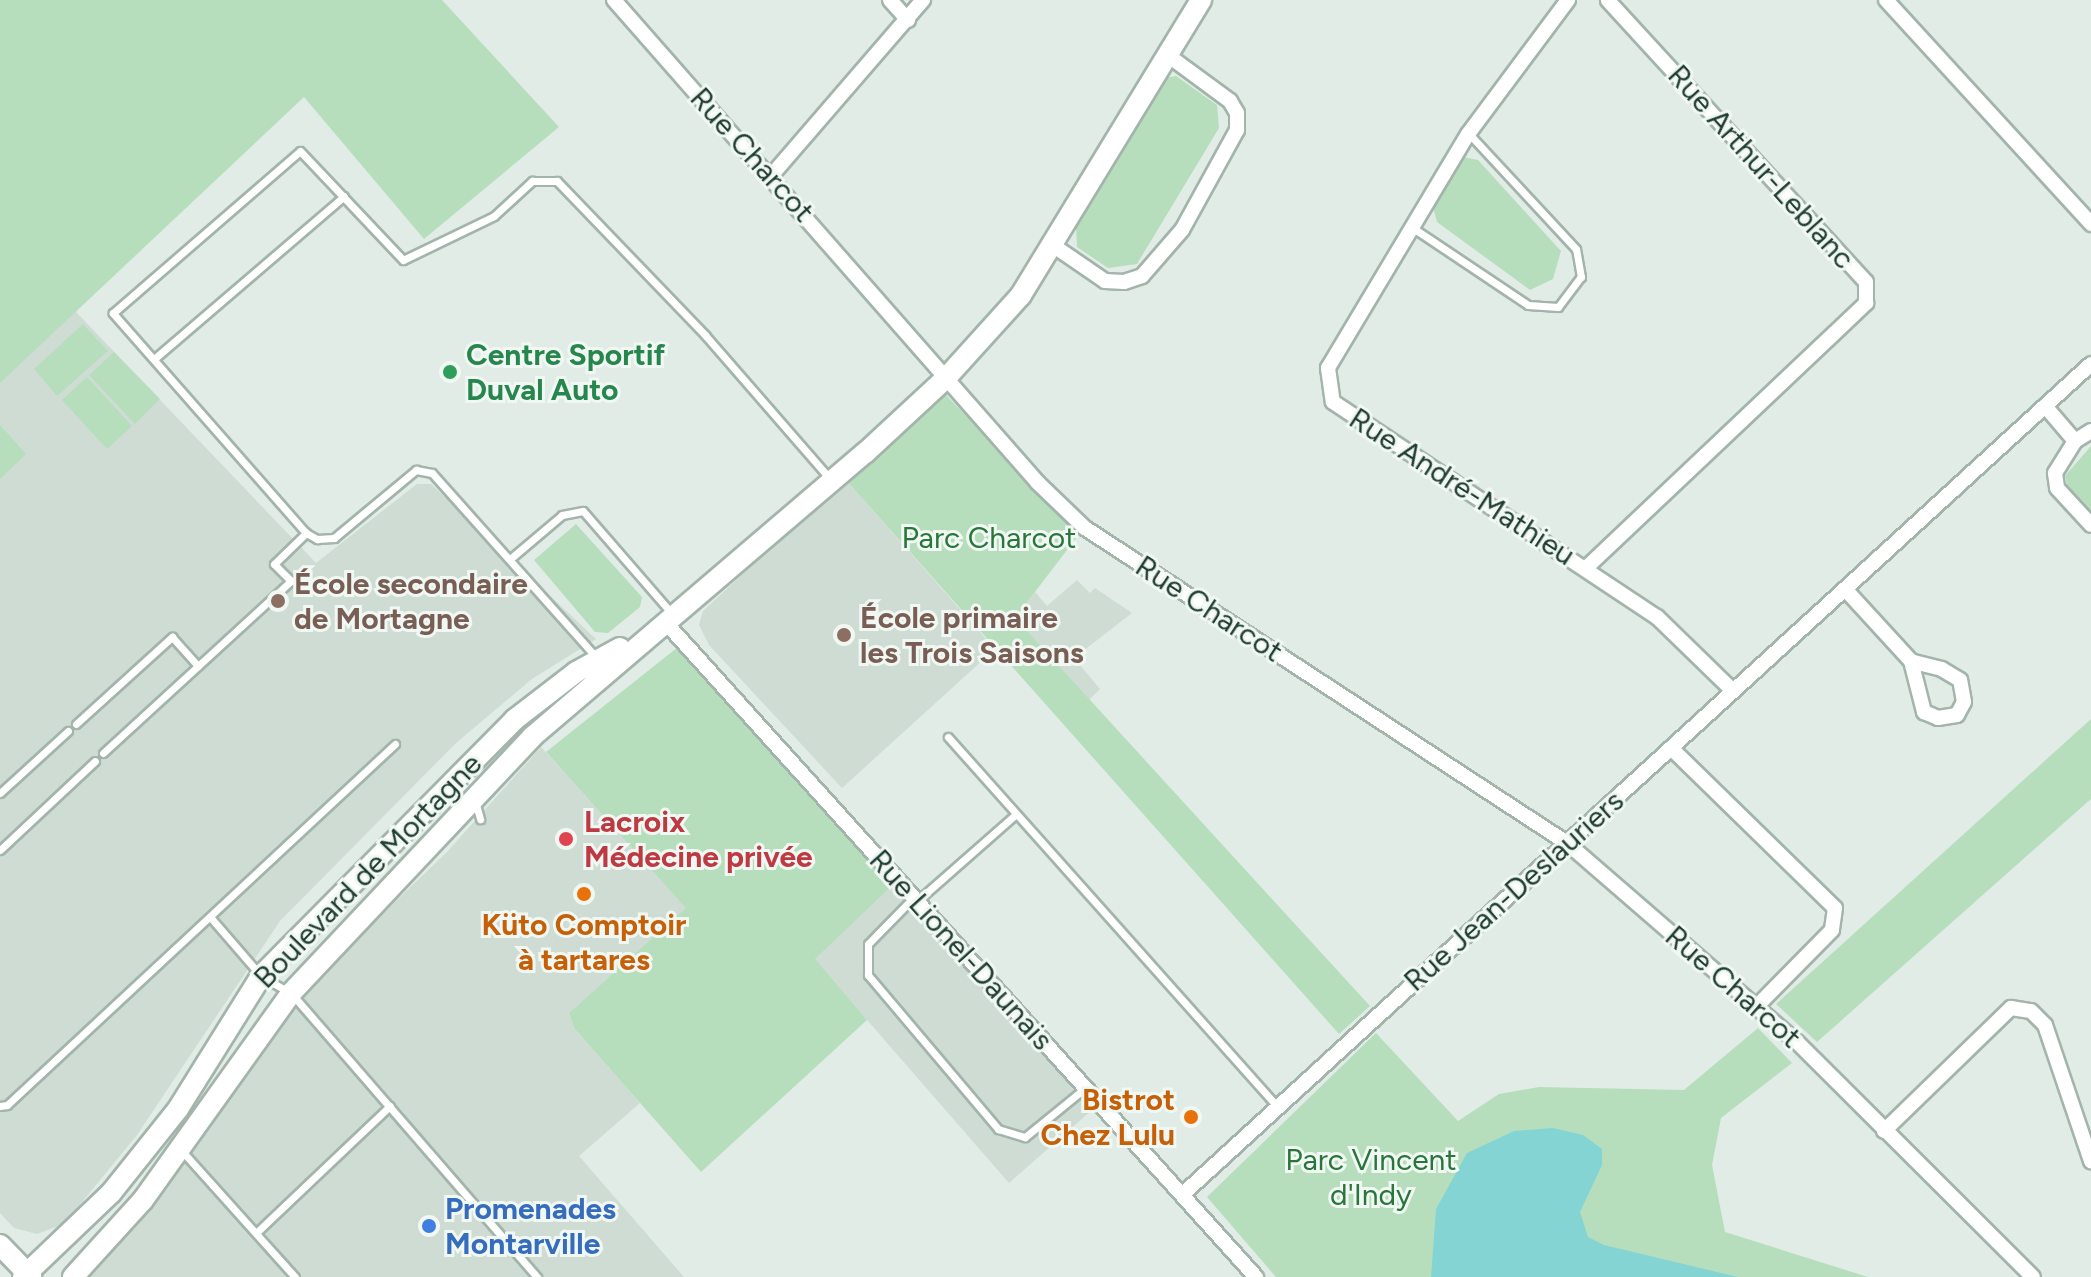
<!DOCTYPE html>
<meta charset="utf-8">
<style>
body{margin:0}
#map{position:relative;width:2091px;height:1277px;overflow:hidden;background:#e0ece5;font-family:Figtree,sans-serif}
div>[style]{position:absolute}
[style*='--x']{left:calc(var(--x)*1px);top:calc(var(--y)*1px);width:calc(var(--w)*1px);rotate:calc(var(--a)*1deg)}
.built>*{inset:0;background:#cedcd3}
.green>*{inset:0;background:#b7debc}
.water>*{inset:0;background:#84d4d4}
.roads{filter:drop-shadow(2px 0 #a3b4ab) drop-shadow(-2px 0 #a3b4ab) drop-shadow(0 2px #a3b4ab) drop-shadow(0 -2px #a3b4ab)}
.lane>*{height:7px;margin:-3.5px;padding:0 3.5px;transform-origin:3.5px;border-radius:3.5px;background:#fff}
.street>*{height:14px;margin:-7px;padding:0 7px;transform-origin:7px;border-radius:7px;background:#fff}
.secondary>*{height:20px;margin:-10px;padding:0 10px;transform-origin:10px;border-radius:10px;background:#fff}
.dots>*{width:22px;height:22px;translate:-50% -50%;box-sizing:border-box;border:4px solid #f1f8f3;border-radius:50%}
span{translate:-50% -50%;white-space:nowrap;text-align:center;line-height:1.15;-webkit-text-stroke:6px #f1f8f3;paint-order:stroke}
.street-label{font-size:30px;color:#203d31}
.leisure-label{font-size:30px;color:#27864d;font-weight:700}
.left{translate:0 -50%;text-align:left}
.park-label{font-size:30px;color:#28763b}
.education-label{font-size:30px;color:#785e54;font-weight:700}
.health-label{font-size:30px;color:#be3a42;font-weight:700}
.food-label{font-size:30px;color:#c56008;font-weight:700}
.right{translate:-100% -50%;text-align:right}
.shop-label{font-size:30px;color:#366cbe;font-weight:700}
</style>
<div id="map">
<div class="built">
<div style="clip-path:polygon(0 0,77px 313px,316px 563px,417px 484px,431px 484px,596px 639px,532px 679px,456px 743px,280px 921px,137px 1135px,64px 1224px,37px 1234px,14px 1228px,0 1213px)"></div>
<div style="clip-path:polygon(845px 479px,995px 649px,842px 788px,709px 645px,699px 625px,703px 611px)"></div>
<div style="clip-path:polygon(1077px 580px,1090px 593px,1095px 588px,1132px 613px,1074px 658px,1100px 689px,1087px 702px,1015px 618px,1035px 592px,1047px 606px)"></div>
<div style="clip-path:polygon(541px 747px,687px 908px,569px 1013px,574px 1028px,640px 1103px,579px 1156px,684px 1277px,87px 1277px,198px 1145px,303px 990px,447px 852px)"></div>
<div style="clip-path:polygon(897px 881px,1100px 1103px,1009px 1183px,814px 959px)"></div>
</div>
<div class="green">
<div style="clip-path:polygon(0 0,442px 0,559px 127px,424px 239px,304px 97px,0 383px)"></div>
<div style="clip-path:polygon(1176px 76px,1217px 105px,1219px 128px,1137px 264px,1108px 268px,1077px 247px,1076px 226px,1165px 78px)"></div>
<div style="clip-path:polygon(1463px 157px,1478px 160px,1561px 251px,1553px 279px,1530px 290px,1437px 222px,1433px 207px)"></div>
<div style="clip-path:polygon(83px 324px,108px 351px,57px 396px,34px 369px)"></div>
<div style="clip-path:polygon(114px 352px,160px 399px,135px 424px,89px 375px)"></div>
<div style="clip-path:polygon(87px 377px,132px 426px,107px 449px,62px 400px)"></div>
<div style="clip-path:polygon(943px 392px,1080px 533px,1015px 618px,1370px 1006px,1339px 1034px,845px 479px)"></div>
<div style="clip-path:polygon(0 425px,26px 454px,0 479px)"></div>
<div style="clip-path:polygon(2091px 446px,2091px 514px,2068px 488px,2065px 476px)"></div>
<div style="clip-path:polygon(576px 524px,642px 597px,640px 607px,608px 633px,595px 632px,534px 560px)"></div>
<div style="clip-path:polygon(683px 643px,897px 881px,815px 959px,867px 1020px,701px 1172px,574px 1028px,569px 1013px,686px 908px,546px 752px)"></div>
<div style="clip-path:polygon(2091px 719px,2091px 799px,1817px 1042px,1776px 1004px)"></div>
<div style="clip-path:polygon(1758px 1028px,1792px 1063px,1721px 1118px,1712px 1165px,1725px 1232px,1868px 1277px,1276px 1277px,1207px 1197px,1376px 1033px,1458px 1121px,1499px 1094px,1539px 1087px,1684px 1090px)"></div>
</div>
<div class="water">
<div style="clip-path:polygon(1553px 1128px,1583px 1135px,1602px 1149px,1602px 1165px,1580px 1212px,1588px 1237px,1604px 1245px,1738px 1277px,1431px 1277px,1436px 1209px,1467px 1153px,1514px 1131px)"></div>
</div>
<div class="roads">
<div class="lane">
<div style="--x:1413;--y:228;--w:138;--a:33.8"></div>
<div style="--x:1528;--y:305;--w:30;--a:4"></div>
<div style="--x:1558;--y:307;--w:38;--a:-53"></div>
<div style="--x:1581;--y:277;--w:28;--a:-100"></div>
<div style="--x:1576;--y:249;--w:157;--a:-132.9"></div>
<div style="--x:154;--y:359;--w:250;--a:-40.6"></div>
<div style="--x:306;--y:533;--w:293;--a:-131.3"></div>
<div style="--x:113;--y:313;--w:247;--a:-40.9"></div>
<div style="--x:300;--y:151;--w:150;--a:46.6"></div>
<div style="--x:403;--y:260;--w:101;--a:-25.8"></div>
<div style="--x:494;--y:216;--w:52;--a:-42.6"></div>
<div style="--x:532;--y:181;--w:25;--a:0"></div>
<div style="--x:557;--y:181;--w:214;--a:46.1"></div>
<div style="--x:705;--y:335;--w:192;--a:49"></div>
<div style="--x:510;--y:559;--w:68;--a:-40.2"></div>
<div style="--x:562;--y:515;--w:21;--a:-11"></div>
<div style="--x:583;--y:511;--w:138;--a:49.1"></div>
<div style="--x:76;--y:724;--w:130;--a:-42.2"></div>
<div style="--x:172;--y:637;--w:39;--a:48"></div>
<div style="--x:948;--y:737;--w:496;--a:48.3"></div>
<div style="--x:103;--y:753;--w:255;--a:-42.5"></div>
<div style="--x:291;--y:581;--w:24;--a:-135"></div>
<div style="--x:274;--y:564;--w:45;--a:-44.1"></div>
<div style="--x:306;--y:533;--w:13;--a:29"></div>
<div style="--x:317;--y:539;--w:17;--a:-3"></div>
<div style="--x:334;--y:538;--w:107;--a:-39.7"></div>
<div style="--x:416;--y:470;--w:16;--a:11"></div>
<div style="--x:432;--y:473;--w:249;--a:48.3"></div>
<div style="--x:0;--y:793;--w:92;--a:-42.4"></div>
<div style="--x:475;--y:801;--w:19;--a:74"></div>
<div style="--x:0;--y:850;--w:130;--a:-43.1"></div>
<div style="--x:913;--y:898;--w:64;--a:134.4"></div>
<div style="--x:868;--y:944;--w:31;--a:90"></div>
<div style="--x:868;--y:975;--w:202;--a:49.8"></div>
<div style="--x:998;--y:1129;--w:28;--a:17"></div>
<div style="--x:1025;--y:1137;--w:77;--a:-39.2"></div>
<div style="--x:916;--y:902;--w:133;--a:-41.3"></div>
<div style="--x:211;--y:918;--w:77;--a:49.2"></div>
<div style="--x:261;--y:976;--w:34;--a:30"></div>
<div style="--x:291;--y:993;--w:376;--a:49.1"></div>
<div style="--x:0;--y:1106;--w:7;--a:-8"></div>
<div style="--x:7;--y:1105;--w:530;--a:-42.94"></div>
<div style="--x:182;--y:1151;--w:169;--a:48.1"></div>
<div style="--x:257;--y:1232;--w:183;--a:-43.5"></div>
</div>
<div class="street">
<div style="--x:614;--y:0;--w:643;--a:48.72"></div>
<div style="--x:1038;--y:483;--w:65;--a:43.8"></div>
<div style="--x:1085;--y:528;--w:576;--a:33.17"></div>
<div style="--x:1567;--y:843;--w:304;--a:40.9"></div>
<div style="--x:1797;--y:1042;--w:333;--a:44.9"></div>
<div style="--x:890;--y:0;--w:27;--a:48"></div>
<div style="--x:1568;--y:0;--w:167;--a:126.7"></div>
<div style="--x:1468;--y:134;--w:273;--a:120.9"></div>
<div style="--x:1328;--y:368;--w:34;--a:82"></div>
<div style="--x:1333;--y:402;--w:389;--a:33.6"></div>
<div style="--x:1657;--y:617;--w:106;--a:44.2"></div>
<div style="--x:1886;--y:0;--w:304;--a:47.5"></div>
<div style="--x:771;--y:176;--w:233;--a:-49.2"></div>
<div style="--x:1051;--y:244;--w:65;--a:34.4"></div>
<div style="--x:1105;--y:281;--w:19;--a:3"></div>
<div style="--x:1124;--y:282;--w:19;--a:-18"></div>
<div style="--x:1142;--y:276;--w:61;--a:-49"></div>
<div style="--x:1182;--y:230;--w:114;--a:-61.2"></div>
<div style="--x:1237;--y:130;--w:17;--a:-90"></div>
<div style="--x:1237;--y:113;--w:14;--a:-120"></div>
<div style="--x:1230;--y:101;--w:79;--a:-143.7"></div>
<div style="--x:2045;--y:406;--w:46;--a:49.4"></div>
<div style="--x:2091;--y:431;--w:19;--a:148"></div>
<div style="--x:2075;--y:441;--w:38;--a:122"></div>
<div style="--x:2055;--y:473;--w:15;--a:82"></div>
<div style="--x:2057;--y:488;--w:50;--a:47.4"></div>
<div style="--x:1586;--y:568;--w:386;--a:-43.4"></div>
<div style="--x:1866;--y:303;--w:21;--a:-90"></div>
<div style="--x:1866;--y:282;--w:382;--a:-132.5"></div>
<div style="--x:1845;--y:589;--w:98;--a:47.5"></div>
<div style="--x:1911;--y:661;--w:53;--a:75.7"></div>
<div style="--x:1924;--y:712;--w:15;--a:23"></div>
<div style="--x:1938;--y:718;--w:19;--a:-9"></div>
<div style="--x:1957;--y:715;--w:15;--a:-62"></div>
<div style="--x:1964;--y:702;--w:22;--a:-100"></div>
<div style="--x:1960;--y:680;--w:21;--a:-149"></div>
<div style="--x:1942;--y:669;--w:32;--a:-166"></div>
<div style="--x:666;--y:623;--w:881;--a:47.95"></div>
<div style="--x:1671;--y:748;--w:229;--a:44.3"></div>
<div style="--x:1835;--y:908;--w:22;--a:98"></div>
<div style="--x:1832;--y:930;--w:108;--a:134.6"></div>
<div style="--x:1884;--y:1131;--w:177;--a:-44.1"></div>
<div style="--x:2011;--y:1008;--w:20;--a:9"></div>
<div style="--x:2031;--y:1011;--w:20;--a:45"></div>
<div style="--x:2045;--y:1025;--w:144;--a:71.3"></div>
<div style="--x:1183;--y:1194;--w:1230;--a:-42.43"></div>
</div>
<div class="secondary">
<div style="--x:0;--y:1245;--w:45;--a:45.9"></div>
<div style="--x:23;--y:1277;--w:122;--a:-43.7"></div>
<div style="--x:111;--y:1193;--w:107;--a:-51.4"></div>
<div style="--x:178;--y:1109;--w:157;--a:-58"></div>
<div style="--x:261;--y:976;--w:360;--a:-45.3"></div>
<div style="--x:514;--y:720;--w:78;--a:-37.7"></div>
<div style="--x:576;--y:672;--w:50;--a:-28.6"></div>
<div style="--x:73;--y:1277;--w:104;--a:-47.7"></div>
<div style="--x:143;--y:1200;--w:254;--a:-54.4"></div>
<div style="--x:291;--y:993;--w:352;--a:-46.7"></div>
<div style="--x:532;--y:737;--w:438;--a:-40.5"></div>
<div style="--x:865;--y:453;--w:112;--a:-42.8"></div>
<div style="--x:947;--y:377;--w:110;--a:-47.9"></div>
<div style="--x:1021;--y:295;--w:346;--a:-58.6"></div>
</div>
</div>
<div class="dots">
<div style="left:450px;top:372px;background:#2e9e5b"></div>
<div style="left:278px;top:601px;background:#8d6e63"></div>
<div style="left:844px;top:635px;background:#8d6e63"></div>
<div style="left:566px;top:839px;background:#e0444e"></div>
<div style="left:584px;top:894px;background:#e8710a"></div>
<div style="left:1191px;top:1117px;background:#e8710a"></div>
<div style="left:429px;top:1226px;background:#3f7fe0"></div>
</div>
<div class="street-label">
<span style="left:752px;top:155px;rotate:48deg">Rue Charcot</span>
<span style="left:1761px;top:167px;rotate:48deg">Rue Arthur-Leblanc</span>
<span style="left:1462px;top:487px;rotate:33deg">Rue André-Mathieu</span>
<span style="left:1209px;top:609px;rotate:33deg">Rue Charcot</span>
<span style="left:368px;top:871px;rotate:-46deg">Boulevard de Mortagne</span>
<span style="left:1514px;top:891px;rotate:-42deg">Rue Jean-Deslauriers</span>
<span style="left:961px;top:950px;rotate:48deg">Rue Lionel-Daunais</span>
<span style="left:1733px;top:987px;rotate:41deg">Rue Charcot</span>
</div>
<div class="leisure-label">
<span class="left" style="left:466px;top:372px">Centre Sportif<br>Duval Auto</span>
</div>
<div class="park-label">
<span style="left:989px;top:538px">Parc Charcot</span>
<span style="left:1371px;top:1177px">Parc Vincent<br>d'Indy</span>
</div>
<div class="education-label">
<span class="left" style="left:294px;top:601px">École secondaire<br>de Mortagne</span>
<span class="left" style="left:860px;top:635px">École primaire<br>les Trois Saisons</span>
</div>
<div class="health-label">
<span class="left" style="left:584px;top:839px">Lacroix<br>Médecine privée</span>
</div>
<div class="food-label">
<span style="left:584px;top:942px">Küto Comptoir<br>à tartares</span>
<span class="right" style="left:1175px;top:1117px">Bistrot<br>Chez Lulu</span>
</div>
<div class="shop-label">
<span class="left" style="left:445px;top:1226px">Promenades<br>Montarville</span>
</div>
</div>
